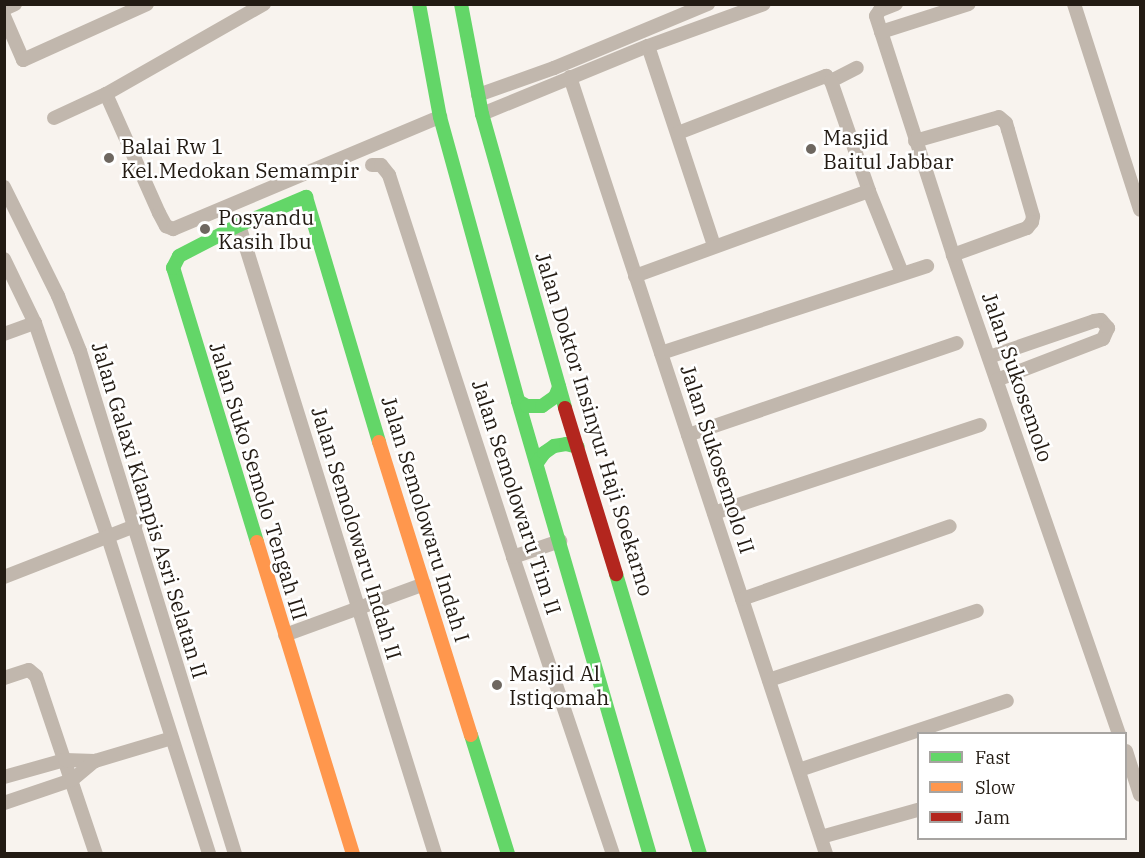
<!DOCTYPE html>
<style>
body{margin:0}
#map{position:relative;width:1145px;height:858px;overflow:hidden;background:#f8f3ee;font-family:"IBM Plex Serif",serif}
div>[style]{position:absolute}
.street>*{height:14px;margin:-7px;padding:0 7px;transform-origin:7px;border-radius:7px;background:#c1b7ad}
.fast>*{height:14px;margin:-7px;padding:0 7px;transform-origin:7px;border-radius:7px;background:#63d668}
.slow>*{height:14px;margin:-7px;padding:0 7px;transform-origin:7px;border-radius:7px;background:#ff974d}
.jam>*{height:14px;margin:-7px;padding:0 7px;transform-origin:7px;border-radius:7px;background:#b3261e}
.dots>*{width:16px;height:16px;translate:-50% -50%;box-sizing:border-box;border:3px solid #fff;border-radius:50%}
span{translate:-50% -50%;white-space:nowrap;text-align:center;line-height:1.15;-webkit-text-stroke:5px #fff;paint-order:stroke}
.poi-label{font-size:21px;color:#231b13}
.left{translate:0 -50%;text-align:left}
.street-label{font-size:21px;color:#231b13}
.frame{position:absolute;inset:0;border:6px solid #231b13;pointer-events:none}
.legend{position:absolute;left:917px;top:732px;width:210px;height:108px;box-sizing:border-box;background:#fff;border:2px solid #a7a4a1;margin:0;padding:8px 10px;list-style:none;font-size:18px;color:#231b13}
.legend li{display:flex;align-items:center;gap:12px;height:30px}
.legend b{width:30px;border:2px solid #a7a4a1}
</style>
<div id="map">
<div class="street">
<i style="left:896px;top:4px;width:17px;rotate:159deg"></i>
<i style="left:880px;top:10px;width:7px;rotate:124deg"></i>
<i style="left:876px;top:16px;width:251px;rotate:72.1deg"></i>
<i style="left:953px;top:255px;width:507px;rotate:70.89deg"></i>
<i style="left:1074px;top:4px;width:216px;rotate:72.2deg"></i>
<i style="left:4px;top:9px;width:12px;rotate:-24deg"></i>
<i style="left:4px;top:16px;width:48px;rotate:66.6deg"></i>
<i style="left:23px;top:60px;width:136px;rotate:-24.3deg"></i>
<i style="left:881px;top:32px;width:92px;rotate:-17.7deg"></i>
<i style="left:648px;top:46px;width:210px;rotate:71.7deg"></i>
<i style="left:570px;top:77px;width:818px;rotate:71.76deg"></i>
<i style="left:831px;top:81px;width:29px;rotate:-27deg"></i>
<i style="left:106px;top:94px;width:130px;rotate:66deg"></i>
<i style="left:159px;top:213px;width:15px;rotate:62deg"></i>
<i style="left:166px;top:226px;width:8px;rotate:23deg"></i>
<i style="left:173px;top:229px;width:290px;rotate:-22.8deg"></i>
<i style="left:478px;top:95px;width:81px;rotate:-19.6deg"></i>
<i style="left:554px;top:68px;width:167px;rotate:-22.6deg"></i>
<i style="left:482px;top:114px;width:179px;rotate:-22.3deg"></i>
<i style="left:648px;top:46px;width:123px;rotate:-19.9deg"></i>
<i style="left:54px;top:118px;width:57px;rotate:-24.8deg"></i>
<i style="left:106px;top:94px;width:182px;rotate:-29.7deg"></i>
<i style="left:678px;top:133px;width:159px;rotate:-21.1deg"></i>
<i style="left:826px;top:76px;width:7px;rotate:45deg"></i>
<i style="left:831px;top:81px;width:116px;rotate:70.9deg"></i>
<i style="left:869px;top:191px;width:88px;rotate:68.1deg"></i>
<i style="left:915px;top:141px;width:87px;rotate:-15.9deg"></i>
<i style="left:999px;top:117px;width:9px;rotate:41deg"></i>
<i style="left:1006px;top:123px;width:7px;rotate:74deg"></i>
<i style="left:1008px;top:130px;width:90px;rotate:73.8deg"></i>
<i style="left:1033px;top:216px;width:6px;rotate:99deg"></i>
<i style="left:1032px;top:222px;width:8px;rotate:130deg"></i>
<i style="left:1027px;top:228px;width:79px;rotate:160deg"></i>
<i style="left:372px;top:165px;width:9px"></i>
<i style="left:381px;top:165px;width:13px;rotate:51deg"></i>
<i style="left:389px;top:175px;width:402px;rotate:72deg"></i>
<i style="left:513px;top:557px;width:313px;rotate:71.4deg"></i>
<i style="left:4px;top:187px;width:122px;rotate:63.6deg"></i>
<i style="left:58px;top:296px;width:59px;rotate:68.2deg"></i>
<i style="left:80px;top:351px;width:526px;rotate:72.87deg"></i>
<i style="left:239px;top:225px;width:659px;rotate:72.69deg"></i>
<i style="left:4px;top:259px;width:71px;rotate:64.2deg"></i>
<i style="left:35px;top:323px;width:226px;rotate:71.2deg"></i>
<i style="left:108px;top:537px;width:333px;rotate:72.3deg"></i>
<i style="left:635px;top:276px;width:249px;rotate:-20deg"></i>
<i style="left:4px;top:334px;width:33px;rotate:-20deg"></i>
<i style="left:661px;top:353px;width:280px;rotate:-18.1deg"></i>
<i style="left:989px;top:357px;width:111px;rotate:-18.9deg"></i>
<i style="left:1094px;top:321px;width:7px;rotate:-8deg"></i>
<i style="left:1101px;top:320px;width:11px;rotate:49deg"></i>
<i style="left:1108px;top:328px;width:12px;rotate:114deg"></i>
<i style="left:1103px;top:339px;width:114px;rotate:158.9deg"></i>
<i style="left:688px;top:435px;width:284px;rotate:-18.9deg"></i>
<i style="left:714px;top:513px;width:280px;rotate:-18.3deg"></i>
<i style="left:513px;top:557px;width:50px;rotate:-18.8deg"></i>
<i style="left:4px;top:577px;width:141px;rotate:-21.3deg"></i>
<i style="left:742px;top:599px;width:220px;rotate:-19.3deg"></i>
<i style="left:285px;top:635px;width:148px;rotate:-20.1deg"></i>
<i style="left:4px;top:678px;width:26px;rotate:-18deg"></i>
<i style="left:29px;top:670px;width:9px;rotate:41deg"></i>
<i style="left:36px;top:676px;width:188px;rotate:71.4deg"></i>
<i style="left:769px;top:680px;width:219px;rotate:-18.4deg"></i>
<i style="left:1126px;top:751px;width:46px;rotate:72.3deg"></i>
<i style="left:799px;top:770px;width:219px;rotate:-18.4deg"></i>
<i style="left:4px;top:777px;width:63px;rotate:-15.6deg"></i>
<i style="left:65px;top:760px;width:30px;rotate:2deg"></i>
<i style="left:95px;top:761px;width:80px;rotate:-16.6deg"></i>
<i style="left:4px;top:803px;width:72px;rotate:-18.7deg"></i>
<i style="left:72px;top:780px;width:30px;rotate:-40deg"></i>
<i style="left:821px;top:837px;width:101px;rotate:-15.6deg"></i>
</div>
<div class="fast">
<i style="left:419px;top:4px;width:115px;rotate:79.5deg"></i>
<i style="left:440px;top:117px;width:295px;rotate:74.6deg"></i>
<i style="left:518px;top:401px;width:472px;rotate:73.8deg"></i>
<i style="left:461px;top:4px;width:112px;rotate:79.2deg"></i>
<i style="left:482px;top:114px;width:305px;rotate:74.2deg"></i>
<i style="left:518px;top:401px;width:10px;rotate:29deg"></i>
<i style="left:527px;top:406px;width:15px"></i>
<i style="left:542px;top:406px;width:16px;rotate:-35deg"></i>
<i style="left:555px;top:397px;width:11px;rotate:-68deg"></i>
<i style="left:537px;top:463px;width:12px;rotate:-55deg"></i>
<i style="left:544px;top:453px;width:12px;rotate:-35deg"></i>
<i style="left:554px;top:446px;width:12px;rotate:-9deg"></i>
<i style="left:566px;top:444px;width:12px;rotate:14deg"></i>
<i style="left:257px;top:542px;width:287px;rotate:-107deg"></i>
<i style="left:173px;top:268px;width:13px;rotate:-63deg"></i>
<i style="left:179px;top:256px;width:68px;rotate:-27.3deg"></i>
<i style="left:239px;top:225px;width:73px;rotate:-22.7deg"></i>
<i style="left:306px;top:197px;width:256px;rotate:73.4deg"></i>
<i style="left:616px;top:574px;width:292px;rotate:73.3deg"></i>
<i style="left:471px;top:735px;width:125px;rotate:72.7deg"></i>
</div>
<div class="slow">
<i style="left:379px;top:442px;width:307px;rotate:72.6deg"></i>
<i style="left:257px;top:542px;width:326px;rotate:72.9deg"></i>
</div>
<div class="jam">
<i style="left:565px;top:408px;width:174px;rotate:72.9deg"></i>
</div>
<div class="dots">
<i style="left:811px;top:149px;background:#6e6760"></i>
<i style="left:109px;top:158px;background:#6e6760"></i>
<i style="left:205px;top:229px;background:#6e6760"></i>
<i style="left:497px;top:685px;background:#6e6760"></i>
</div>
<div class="poi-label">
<span class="left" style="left:823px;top:149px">Masjid<br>Baitul Jabbar</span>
<span class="left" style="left:121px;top:158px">Balai Rw 1<br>Kel.Medokan Semampir</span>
<span class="left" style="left:218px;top:229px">Posyandu<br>Kasih Ibu</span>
<span class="left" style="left:509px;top:685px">Masjid Al<br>Istiqomah</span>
</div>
<div class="street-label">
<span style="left:1018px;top:377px;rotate:71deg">Jalan Sukosemolo</span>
<span style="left:595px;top:424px;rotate:73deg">Jalan Doktor Insinyur Haji Soekarno</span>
<span style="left:718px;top:459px;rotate:72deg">Jalan Sukosemolo II</span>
<span style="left:259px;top:481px;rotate:73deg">Jalan Suko Semolo Tengah III</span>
<span style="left:517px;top:497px;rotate:72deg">Jalan Semolowaru Tim II</span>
<span style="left:150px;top:510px;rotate:73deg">Jalan Galaxi Klampis Asri Selatan II</span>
<span style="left:426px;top:519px;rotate:73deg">Jalan Semolowaru Indah I</span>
<span style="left:357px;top:533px;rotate:73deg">Jalan Semolowaru Indah II</span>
</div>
<div class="frame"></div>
<ul class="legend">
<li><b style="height:8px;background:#63d668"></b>Fast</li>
<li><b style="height:8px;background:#ff974d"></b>Slow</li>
<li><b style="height:8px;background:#b3261e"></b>Jam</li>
</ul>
</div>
